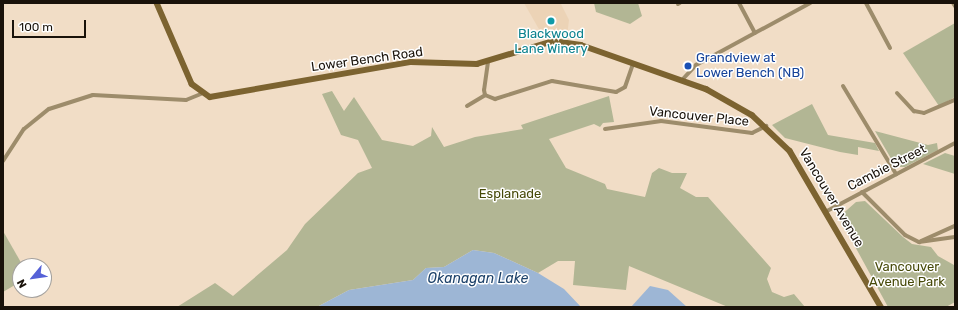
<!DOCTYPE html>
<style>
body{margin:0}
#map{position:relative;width:958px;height:310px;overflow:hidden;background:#f1ddc6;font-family:Rubik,sans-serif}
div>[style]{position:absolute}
.built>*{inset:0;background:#ecd3b6}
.green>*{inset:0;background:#b2b694}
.water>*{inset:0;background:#9db6d5}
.street>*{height:4px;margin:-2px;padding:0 2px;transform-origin:2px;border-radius:2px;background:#9d8c6b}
.secondary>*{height:5.5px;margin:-2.75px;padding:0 2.75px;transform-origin:2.75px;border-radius:2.75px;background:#7c6330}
.dots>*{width:11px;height:11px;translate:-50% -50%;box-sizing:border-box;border:2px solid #fff;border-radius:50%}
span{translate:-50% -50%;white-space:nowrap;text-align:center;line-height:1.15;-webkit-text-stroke:3px #fff;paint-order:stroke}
.culture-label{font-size:13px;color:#0d838f}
.transit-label{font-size:13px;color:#164399}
.left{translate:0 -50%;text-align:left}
.street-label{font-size:13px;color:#19120a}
.park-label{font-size:13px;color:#474a09}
.water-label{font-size:14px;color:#1d426a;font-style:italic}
.frame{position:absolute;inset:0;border:4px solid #19120a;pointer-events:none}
.north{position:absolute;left:12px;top:258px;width:40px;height:40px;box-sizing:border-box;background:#fff;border:1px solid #a3a09d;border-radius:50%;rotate:241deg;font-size:11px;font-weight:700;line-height:16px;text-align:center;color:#19120a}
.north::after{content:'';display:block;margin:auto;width:14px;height:18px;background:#5561d7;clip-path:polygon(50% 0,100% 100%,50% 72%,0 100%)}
.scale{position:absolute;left:12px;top:20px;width:74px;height:18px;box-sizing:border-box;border:2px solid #19120a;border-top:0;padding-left:5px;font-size:12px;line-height:14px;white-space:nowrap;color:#19120a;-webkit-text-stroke:3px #fff;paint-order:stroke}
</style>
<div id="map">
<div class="built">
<i style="clip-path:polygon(524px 3px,561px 4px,569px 20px,567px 36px,544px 38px)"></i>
</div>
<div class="green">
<i style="clip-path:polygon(594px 3px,638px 3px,642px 16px,630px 24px,596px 12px)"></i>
<i style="clip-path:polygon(955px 23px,955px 97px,939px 106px,903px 53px)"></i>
<i style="clip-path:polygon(332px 91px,344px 111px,354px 97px,382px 140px,413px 146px,431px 136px,432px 127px,444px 147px,475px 137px,523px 129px,521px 125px,609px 96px,614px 122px,603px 123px,600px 127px,594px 124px,549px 139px,566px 168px,605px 184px,607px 189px,645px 197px,652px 173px,659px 168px,672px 173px,687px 173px,680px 188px,696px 197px,708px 197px,771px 268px,767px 279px,772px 292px,784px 297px,794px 294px,805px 307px,728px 307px,629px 266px,626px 290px,573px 285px,575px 261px,558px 261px,538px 273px,494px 253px,473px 250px,444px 267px,426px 268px,413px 280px,349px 290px,317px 307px,177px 307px,215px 283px,233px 296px,287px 250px,305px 224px,358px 173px,372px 168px,358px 140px,341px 135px,322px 94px)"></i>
<i style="clip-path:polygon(812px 104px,828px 135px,875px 143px,879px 151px,858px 147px,858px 155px,840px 152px,785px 138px,772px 125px)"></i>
<i style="clip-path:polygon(875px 131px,928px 145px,937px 143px,938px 150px,905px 167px,896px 167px)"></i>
<i style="clip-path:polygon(945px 153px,955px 156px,955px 174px,923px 164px)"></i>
<i style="clip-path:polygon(865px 201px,903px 237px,912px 244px,931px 247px,938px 256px,954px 265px,955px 302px,946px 307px,888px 307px,839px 217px,856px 202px)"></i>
<i style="clip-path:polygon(3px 231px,23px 266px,20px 282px,3px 292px)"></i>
</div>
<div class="water">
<i style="clip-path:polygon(473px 250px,494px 253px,538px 273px,564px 289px,581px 307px,317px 307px,349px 290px,413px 280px,426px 268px,444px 267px)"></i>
<i style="clip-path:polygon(650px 286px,668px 290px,687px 307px,631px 307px)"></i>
</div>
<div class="street">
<i style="left:739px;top:3px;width:34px;rotate:62deg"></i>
<i style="left:866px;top:3px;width:51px;rotate:61.9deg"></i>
<i style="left:953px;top:3px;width:4px;rotate:56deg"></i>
<i style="left:678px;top:4px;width:2px;rotate:-27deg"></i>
<i style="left:488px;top:62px;width:28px;rotate:98deg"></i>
<i style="left:484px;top:90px;width:5px;rotate:79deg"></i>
<i style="left:485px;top:95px;width:11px;rotate:22deg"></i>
<i style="left:495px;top:99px;width:60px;rotate:-17.5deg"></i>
<i style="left:552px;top:81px;width:65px;rotate:9.8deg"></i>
<i style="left:616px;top:92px;width:10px;rotate:-29deg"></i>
<i style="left:625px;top:87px;width:24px;rotate:-71deg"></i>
<i style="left:682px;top:80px;width:21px;rotate:-47deg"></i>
<i style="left:696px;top:65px;width:130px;rotate:-28.5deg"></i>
<i style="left:843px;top:86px;width:103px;rotate:58.9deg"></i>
<i style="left:897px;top:93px;width:25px;rotate:47deg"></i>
<i style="left:914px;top:111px;width:10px;rotate:11deg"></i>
<i style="left:924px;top:113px;width:34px;rotate:-23deg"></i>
<i style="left:467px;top:106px;width:21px;rotate:-31deg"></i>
<i style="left:605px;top:129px;width:57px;rotate:-8.1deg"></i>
<i style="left:661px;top:121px;width:92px;rotate:7.5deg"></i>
<i style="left:752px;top:133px;width:16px;rotate:-27deg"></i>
<i style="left:3px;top:161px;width:38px;rotate:-57deg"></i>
<i style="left:24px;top:129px;width:32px;rotate:-39deg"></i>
<i style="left:49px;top:109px;width:46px;rotate:-17.7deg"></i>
<i style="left:93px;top:95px;width:93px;rotate:3.1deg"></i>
<i style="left:186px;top:100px;width:16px;rotate:-22deg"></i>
<i style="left:862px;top:192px;width:61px;rotate:45deg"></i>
<i style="left:905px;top:235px;width:16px;rotate:27deg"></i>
<i style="left:919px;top:242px;width:36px;rotate:-8deg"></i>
<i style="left:827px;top:211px;width:145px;rotate:-28deg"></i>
<i style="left:921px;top:241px;width:37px;rotate:-24deg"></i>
</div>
<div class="secondary">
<i style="left:157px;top:3px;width:88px;rotate:66.6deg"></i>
<i style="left:192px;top:84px;width:22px;rotate:36deg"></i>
<i style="left:210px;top:97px;width:204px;rotate:-9.9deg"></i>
<i style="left:411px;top:62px;width:66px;rotate:1.7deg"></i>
<i style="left:477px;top:64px;width:79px;rotate:-16.8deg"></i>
<i style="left:553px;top:41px;width:28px;rotate:8deg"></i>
<i style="left:581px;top:45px;width:133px;rotate:19.4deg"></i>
<i style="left:706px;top:89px;width:53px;rotate:29.5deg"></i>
<i style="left:752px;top:115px;width:52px;rotate:43.5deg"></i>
<i style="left:790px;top:151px;width:181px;rotate:59.7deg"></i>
</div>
<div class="dots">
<i style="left:551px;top:21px;background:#0f9aa8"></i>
<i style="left:688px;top:66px;background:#1a4fb4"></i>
</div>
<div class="culture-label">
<span style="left:551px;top:42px">Blackwood<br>Lane Winery</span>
</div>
<div class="transit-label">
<span class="left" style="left:696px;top:66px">Grandview at<br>Lower Bench (NB)</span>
</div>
<div class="street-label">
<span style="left:367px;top:60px;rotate:-8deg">Lower Bench Road</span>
<span style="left:699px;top:117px;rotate:6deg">Vancouver Place</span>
<span style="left:887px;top:168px;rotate:-27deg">Cambie Street</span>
<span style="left:831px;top:198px;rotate:59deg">Vancouver Avenue</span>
</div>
<div class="park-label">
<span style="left:510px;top:194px">Esplanade</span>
<span style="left:907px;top:275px">Vancouver<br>Avenue Park</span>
</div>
<div class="water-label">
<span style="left:478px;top:279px">Okanagan Lake</span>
</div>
<div class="frame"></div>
<div class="north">N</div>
<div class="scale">100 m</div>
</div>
